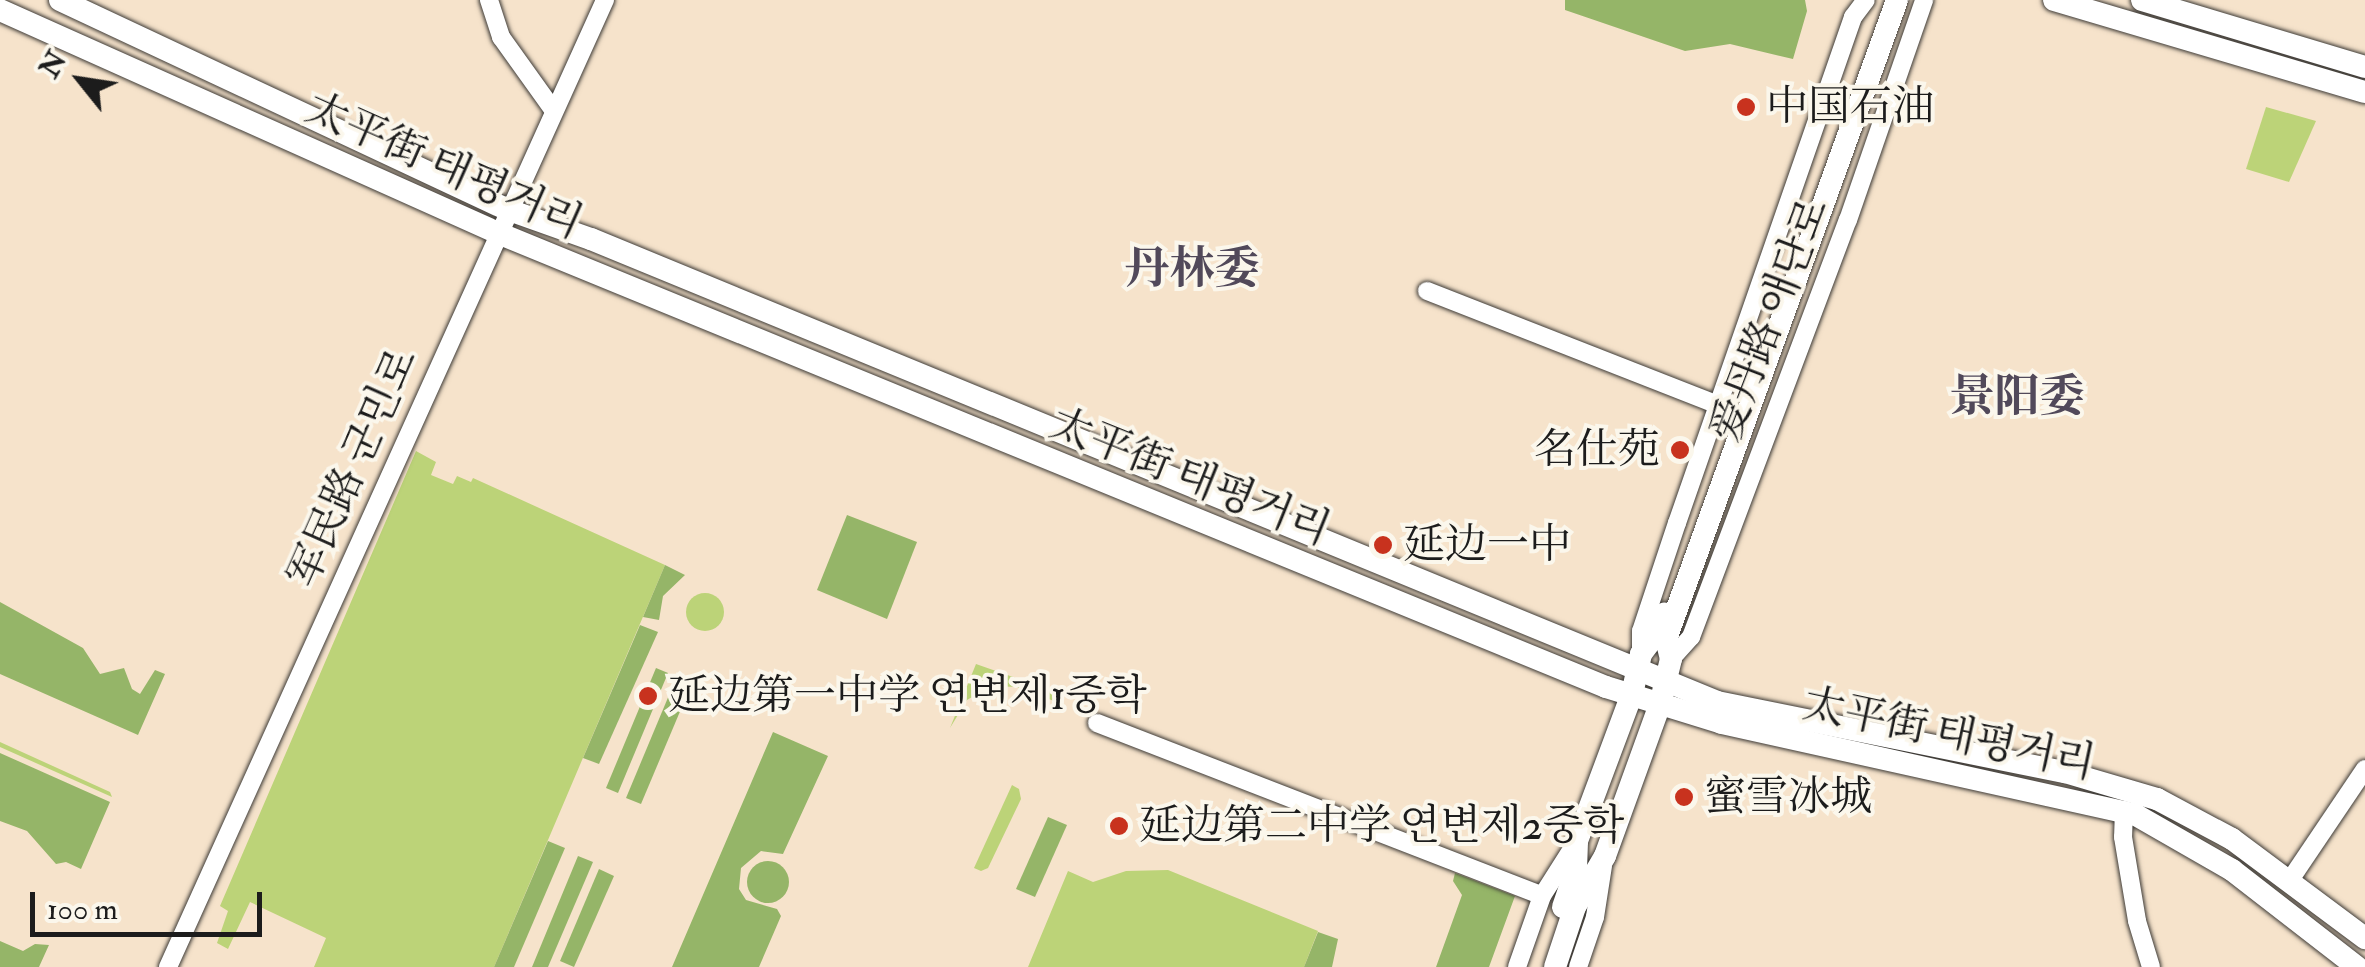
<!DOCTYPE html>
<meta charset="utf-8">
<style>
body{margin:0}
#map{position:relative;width:2365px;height:967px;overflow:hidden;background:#f6e3cb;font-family:"IM FELL Double Pica","Noto Serif SC","Noto Serif KR",serif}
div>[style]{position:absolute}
.green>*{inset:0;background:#bcd378}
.round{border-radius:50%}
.forest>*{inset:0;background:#95b568}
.roads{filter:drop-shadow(0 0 2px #3d3a36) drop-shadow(0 0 2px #3d3a36)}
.minor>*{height:18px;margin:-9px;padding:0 9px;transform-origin:9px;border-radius:9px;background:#fff}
.major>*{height:22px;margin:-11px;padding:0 11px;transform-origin:11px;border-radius:11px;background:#fff}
.dots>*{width:28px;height:28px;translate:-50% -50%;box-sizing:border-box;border:5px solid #fbf7ec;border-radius:50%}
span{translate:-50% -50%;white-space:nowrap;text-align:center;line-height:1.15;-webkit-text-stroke:8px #fbf7ec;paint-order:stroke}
.poi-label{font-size:42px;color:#1c1c1c}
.left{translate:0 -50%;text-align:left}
.right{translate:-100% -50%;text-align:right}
.street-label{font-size:42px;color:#1c1c1c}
.neighbourhood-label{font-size:45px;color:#51495a;font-weight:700}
.north{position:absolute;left:30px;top:30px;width:100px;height:100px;-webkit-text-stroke:8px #fbf7ec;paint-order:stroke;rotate:300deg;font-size:28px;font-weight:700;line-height:40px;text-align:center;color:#1c1c1c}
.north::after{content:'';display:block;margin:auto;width:35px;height:45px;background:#1c1c1c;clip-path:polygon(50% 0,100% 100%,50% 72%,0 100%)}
.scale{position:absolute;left:30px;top:892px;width:232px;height:45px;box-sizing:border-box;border:5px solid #1c1c1c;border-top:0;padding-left:12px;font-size:30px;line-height:35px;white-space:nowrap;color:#1c1c1c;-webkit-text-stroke:8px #fbf7ec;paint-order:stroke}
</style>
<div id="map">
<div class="green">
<i style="clip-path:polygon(2266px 107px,2316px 121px,2289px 182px,2246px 169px)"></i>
<i style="clip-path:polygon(416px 451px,436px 462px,431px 475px,453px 484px,457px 476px,471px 482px,473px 478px,665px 565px,494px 967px,314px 967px,326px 938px,250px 902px,228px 949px,217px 943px,228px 911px,220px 906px)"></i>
<i class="round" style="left:686px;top:593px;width:38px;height:38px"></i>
<i style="clip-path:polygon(976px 664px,1064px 695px,1054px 701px,1017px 687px,991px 686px,967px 700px,950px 728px)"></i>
<i style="clip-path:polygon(0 742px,110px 792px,112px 797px,0 747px)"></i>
<i style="clip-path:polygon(1012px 785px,1019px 789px,1021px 799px,988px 868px,981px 871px,974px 868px)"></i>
<i style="clip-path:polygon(1168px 870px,1318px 931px,1304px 967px,1028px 967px,1068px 871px,1093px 882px,1126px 871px)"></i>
</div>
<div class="forest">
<i style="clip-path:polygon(1565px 0,1805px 0,1807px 11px,1793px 59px,1730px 44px,1685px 51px,1565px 10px)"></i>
<i style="clip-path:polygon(847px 515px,917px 542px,887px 619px,817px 590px)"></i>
<i style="clip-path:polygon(665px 565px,685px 575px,663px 596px,659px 620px,643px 617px)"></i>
<i style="clip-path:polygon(0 602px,83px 648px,100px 674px,124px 668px,132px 689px,140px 694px,155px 670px,165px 674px,138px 735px,0 674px)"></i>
<i style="clip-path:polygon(640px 625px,658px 632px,599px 764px,583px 758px)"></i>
<i style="clip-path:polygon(656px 668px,668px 673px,618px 793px,606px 788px)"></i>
<i style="clip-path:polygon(677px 676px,692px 683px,641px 804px,626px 798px)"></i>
<i style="clip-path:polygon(773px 732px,828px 756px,783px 854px,761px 851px,741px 868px,739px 889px,746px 900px,777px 909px,781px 916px,759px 967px,672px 967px)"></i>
<i style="clip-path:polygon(0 753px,110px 802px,81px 869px,66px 862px,56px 864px,27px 831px,0 821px)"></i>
<i style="clip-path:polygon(1048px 817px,1067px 825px,1035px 897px,1016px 889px)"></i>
<i style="clip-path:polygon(548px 841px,565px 848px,514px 967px,494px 967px)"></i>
<i style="clip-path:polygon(578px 856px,593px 862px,548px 967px,532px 967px)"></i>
<i class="round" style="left:747px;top:861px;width:42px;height:42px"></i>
<i style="clip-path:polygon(599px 869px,614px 876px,574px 967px,560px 961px)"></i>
<i style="clip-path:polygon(1455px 873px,1515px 896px,1489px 967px,1436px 967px,1462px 895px,1453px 881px)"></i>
<i style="clip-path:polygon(1318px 932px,1338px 939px,1332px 967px,1304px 967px)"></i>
<i style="clip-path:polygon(0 941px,23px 951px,35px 944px,49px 945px,39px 967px,0 967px)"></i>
</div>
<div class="roads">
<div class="minor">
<i style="left:489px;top:0;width:39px;rotate:72deg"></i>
<i style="left:501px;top:37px;width:91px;rotate:54.4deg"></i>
<i style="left:1427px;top:291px;width:313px;rotate:21.4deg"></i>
<i style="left:1641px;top:654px;width:23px;rotate:-90deg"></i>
<i style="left:1641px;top:631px;width:114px;rotate:-71.6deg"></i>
<i style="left:1677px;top:523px;width:536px;rotate:-70.82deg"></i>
<i style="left:1853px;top:17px;width:21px;rotate:-53deg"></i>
<i style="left:1671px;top:659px;width:30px;rotate:-48deg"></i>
<i style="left:1691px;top:637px;width:446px;rotate:-69.4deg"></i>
<i style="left:1848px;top:220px;width:233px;rotate:-70.9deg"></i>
<i style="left:1097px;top:723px;width:477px;rotate:21.2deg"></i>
<i style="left:2124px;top:810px;width:27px;rotate:92deg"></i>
<i style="left:2123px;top:837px;width:85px;rotate:80.5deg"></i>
<i style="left:2137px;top:921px;width:48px;rotate:73.1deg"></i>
<i style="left:2290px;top:880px;width:134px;rotate:-56deg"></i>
<i style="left:168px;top:967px;width:1061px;rotate:-65.68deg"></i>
<i style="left:1517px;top:967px;width:75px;rotate:-70.6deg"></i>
<i style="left:1542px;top:896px;width:65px;rotate:-57.5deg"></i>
<i style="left:1578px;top:967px;width:53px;rotate:-71.2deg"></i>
<i style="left:1595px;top:917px;width:52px;rotate:-81.1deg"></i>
</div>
<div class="major">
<i style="left:60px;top:0;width:496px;rotate:25.1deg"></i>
<i style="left:509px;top:210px;width:87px;rotate:19.5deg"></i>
<i style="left:591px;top:239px;width:1217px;rotate:22.35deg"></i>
<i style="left:1717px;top:702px;width:355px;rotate:11.4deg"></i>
<i style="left:2065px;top:772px;width:96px;rotate:16.4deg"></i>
<i style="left:2157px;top:799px;width:85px;rotate:28.1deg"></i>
<i style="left:2232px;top:839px;width:166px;rotate:36.7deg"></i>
<i style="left:2054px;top:0;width:324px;rotate:16.5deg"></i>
<i style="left:2142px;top:0;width:233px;rotate:16.7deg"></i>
<i style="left:0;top:10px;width:546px;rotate:24.12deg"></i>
<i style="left:498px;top:233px;width:1197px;rotate:22.28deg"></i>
<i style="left:1606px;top:687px;width:121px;rotate:17.2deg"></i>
<i style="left:1722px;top:723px;width:424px;rotate:12.5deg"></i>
<i style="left:2136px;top:815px;width:111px;rotate:29.8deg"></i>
<i style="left:2232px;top:870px;width:158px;rotate:37.8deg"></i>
<i style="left:1563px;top:907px;width:39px;rotate:-71deg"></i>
<i style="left:1576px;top:870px;width:29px;rotate:-88deg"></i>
<i style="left:1577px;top:841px;width:157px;rotate:-69.5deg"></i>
<i style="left:1632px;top:694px;width:41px;rotate:-77.3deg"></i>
<i style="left:1641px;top:654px;width:25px;rotate:-53deg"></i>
<i style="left:1656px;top:634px;width:22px;rotate:-68deg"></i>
<i style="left:1555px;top:967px;width:63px;rotate:-71.6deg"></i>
<i style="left:1575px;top:907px;width:59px;rotate:-59.5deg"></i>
<i style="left:1605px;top:856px;width:162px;rotate:-70.1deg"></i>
<i style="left:1660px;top:704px;width:46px;rotate:-76.3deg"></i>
<i style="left:1671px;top:659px;width:21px;rotate:-104deg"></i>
<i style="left:1666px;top:639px;width:679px;rotate:-70.12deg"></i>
</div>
</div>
<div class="dots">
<i style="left:1746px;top:107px;background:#c8321e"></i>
<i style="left:1680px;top:450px;background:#c8321e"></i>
<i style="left:1383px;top:545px;background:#c8321e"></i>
<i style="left:648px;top:696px;background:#c8321e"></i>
<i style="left:1684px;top:797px;background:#c8321e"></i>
<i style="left:1119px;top:826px;background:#c8321e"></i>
</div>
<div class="poi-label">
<span class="left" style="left:1766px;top:107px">中国石油</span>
<span class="right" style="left:1660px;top:450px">名仕苑</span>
<span class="left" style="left:1403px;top:545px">延边一中</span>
<span class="left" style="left:668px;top:696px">延边第一中学 연변제1중학</span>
<span class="left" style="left:1704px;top:797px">蜜雪冰城</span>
<span class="left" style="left:1139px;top:826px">延边第二中学 연변제2중학</span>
</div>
<div class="street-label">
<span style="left:444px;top:166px;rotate:24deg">太平街 태평거리</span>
<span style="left:1770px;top:320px;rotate:-69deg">爱丹路 애단로</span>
<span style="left:353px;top:468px;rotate:-66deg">军民路 군민로</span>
<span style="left:1190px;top:477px;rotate:22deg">太平街 태평거리</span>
<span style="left:1949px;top:734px;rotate:12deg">太平街 태평거리</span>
</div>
<div class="neighbourhood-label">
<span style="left:1192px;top:270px">丹林委</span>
<span style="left:2017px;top:398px">景阳委</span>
</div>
<div class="north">N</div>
<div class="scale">100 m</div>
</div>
